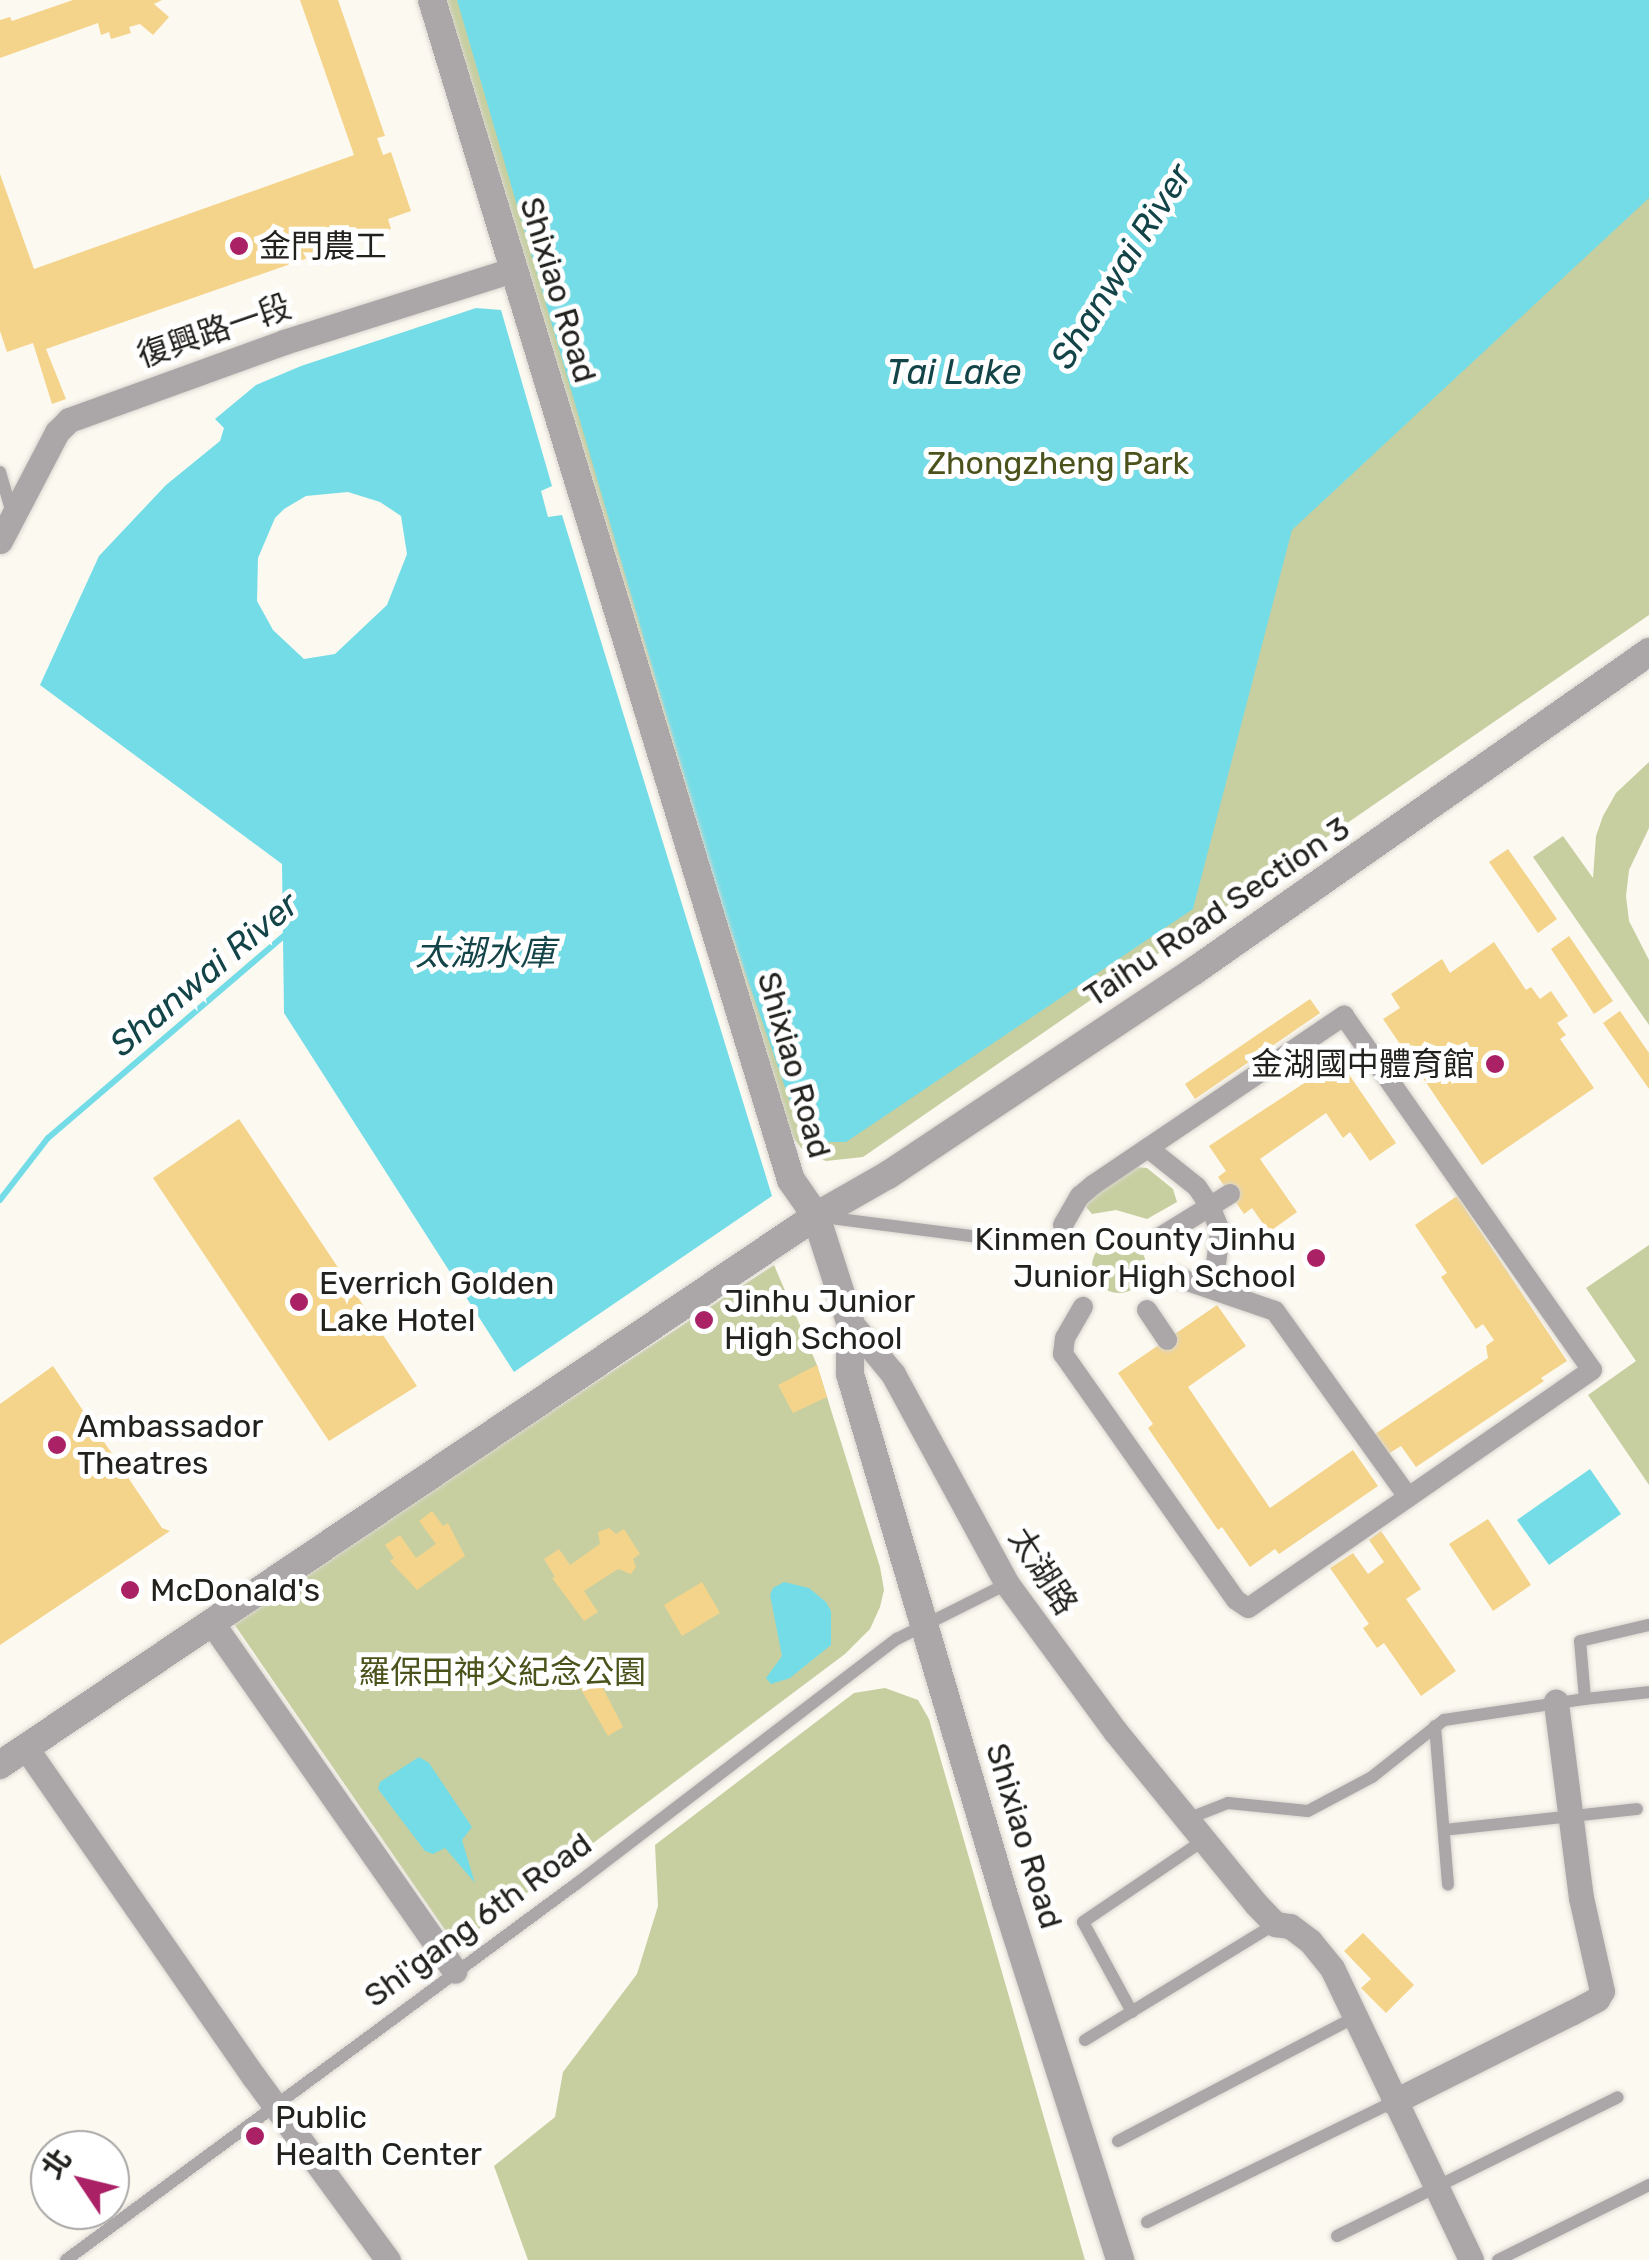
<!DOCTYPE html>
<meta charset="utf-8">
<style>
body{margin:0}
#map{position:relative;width:1649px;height:2260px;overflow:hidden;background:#fcf9f1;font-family:Rubik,"Noto Sans TC",sans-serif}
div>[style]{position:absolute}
.green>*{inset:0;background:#c7cfa0}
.round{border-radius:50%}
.water>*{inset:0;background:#74dce6}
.stream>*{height:6px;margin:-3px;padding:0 3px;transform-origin:3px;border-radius:3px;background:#74dce6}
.building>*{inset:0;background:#f4d48b}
.roads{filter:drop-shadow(0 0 2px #d9d6cf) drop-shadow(0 0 2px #d9d6cf)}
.service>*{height:12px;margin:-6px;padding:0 6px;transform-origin:6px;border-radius:6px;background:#aba7a8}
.pedestrian>*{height:20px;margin:-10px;padding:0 10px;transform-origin:10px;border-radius:10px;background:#aba7a8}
.minor>*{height:25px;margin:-12.5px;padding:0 12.5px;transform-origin:12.5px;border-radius:12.5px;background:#aba7a8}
.tertiary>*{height:28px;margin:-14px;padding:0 14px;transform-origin:14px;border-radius:14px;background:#aba7a8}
.dots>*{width:28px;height:28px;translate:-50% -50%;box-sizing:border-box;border:5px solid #fff;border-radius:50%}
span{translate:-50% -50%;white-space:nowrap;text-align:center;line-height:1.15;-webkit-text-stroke:10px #fff;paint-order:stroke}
.poi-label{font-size:32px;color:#22211e}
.left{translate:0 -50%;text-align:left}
.right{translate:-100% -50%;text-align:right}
.street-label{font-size:32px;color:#22211e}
.park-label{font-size:32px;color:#4b521b}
.water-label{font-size:35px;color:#134448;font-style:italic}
.north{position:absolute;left:30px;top:2130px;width:100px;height:100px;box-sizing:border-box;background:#fff;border:2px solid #a7a6a5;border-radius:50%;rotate:305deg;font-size:28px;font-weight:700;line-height:40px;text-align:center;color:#22211e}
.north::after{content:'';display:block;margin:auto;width:35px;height:45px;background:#aa2166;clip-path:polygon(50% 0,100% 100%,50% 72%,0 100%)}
</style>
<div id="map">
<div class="green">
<i style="clip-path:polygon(432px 0,1649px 0,1649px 615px,863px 1157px,826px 1161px,804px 1152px,766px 1101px)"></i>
<i style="clip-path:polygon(1649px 762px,1649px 828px,1629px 870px,1626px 896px,1629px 921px,1649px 960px,1649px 1025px,1533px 857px,1563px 836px,1593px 878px,1596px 836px,1603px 816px,1616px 793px)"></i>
<i style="clip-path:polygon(1136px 1167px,1147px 1168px,1173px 1189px,1177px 1202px,1147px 1219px,1116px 1210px,1092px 1214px,1086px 1207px,1088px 1199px)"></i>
<i class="round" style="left:1092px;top:1239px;width:54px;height:54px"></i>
<i style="clip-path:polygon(1649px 1245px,1649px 1485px,1588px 1395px,1636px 1361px,1586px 1288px)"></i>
<i style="clip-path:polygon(774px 1265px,817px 1365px,880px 1567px,884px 1590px,880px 1607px,870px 1629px,845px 1654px,456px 1946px,232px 1621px)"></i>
<i style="clip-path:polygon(885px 1688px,918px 1700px,929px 1719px,1085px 2260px,528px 2260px,494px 2166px,555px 2117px,563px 2072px,637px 1974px,658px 1906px,655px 1845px,854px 1693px)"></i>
</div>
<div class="water">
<i style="clip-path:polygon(457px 0,1649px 0,1649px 198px,1292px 530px,1193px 909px,846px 1142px,824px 1142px,795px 1116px,721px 903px)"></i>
<i style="clip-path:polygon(evenodd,476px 308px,501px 310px,552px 486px,541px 491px,548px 517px,562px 515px,772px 1196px,514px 1372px,284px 1013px,282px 864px,40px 685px,99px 556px,166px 485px,220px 441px,224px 428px,215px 419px,256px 385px,301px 366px,476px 308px,348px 492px,380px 502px,401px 516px,407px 554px,387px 605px,335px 654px,304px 659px,273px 630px,257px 601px,258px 558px,275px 518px,284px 509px,306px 496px,348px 492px)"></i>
<i style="clip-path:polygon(1590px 1469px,1621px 1514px,1549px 1565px,1517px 1520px)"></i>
<i style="clip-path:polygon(784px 1582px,809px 1588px,826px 1602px,831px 1611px,831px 1645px,790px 1678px,771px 1684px,766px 1678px,782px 1656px,770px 1595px,773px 1588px)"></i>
<i style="clip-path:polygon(419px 1757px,429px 1763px,472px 1827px,462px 1840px,475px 1883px,445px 1848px,433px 1854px,425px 1851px,378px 1789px,380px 1782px)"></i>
</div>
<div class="stream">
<i style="left:0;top:1200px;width:78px;rotate:-52.3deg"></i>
<i style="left:48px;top:1138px;width:315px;rotate:-40.6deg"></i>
</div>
<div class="building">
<i style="clip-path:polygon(73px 0,162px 0,154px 4px,169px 17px,153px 35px,140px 24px,129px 27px,131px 33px,111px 39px,109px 32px,101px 35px,98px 23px,0 58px,0 20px,10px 17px,12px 21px)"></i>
<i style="clip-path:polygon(300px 0,338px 0,385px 136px,377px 138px,383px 155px,391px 152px,411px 211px,388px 219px,391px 229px,46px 349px,66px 399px,52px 404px,33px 343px,7px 352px,0 331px,0 174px,34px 269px,354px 155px)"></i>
<i style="clip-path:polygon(1508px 849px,1557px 919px,1538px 933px,1489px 862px)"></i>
<i style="clip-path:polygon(1569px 936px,1613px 1001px,1594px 1014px,1551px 949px)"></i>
<i style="clip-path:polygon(1494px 942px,1526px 990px,1531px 987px,1540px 999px,1551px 991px,1568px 1016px,1557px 1023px,1566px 1035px,1560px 1039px,1594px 1088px,1482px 1165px,1383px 1019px,1400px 1008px,1391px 994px,1442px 959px,1450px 973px)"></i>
<i style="clip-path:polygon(1310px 999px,1320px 1013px,1195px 1099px,1185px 1084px)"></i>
<i style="clip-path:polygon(1620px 1011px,1649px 1053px,1649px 1089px,1603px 1023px)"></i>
<i style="clip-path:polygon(1339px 1060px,1396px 1143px,1370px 1161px,1350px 1132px,1343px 1138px,1326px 1113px,1260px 1159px,1297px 1212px,1269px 1232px,1252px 1208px,1244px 1214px,1218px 1177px,1226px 1171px,1209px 1146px)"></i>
<i style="clip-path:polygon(239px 1119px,417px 1386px,329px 1441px,153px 1178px)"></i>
<i style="clip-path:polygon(1457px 1196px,1567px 1361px,1541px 1378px,1544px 1381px,1416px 1467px,1401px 1446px,1388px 1454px,1375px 1434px,1488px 1358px,1486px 1346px,1494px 1340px,1483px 1324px,1476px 1329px,1441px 1277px,1447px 1273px,1415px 1225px)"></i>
<i style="clip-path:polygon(1217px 1305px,1246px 1346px,1188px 1387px,1270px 1508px,1353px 1450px,1378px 1486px,1279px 1554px,1275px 1549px,1250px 1567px,1222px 1527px,1218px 1530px,1148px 1428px,1153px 1424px,1118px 1373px)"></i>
<i style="clip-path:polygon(817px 1365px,827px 1397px,793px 1413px,778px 1385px)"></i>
<i style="clip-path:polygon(53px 1366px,162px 1528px,170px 1531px,0 1645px,0 1404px)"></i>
<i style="clip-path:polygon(432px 1511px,443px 1526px,448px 1523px,465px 1556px,417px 1590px,390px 1561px,394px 1558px,385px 1545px,400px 1535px,416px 1558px,436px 1544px,419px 1521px)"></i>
<i style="clip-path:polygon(1488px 1519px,1531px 1585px,1493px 1611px,1449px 1544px)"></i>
<i style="clip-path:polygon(609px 1528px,616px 1534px,624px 1529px,640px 1554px,633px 1559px,636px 1567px,631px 1574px,618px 1569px,584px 1591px,598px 1612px,584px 1621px,552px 1578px,555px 1577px,544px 1559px,559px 1549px,570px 1565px,600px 1544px,598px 1532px)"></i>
<i style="clip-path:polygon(1381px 1531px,1421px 1589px,1406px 1599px,1456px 1671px,1421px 1696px,1384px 1643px,1377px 1648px,1363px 1628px,1369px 1624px,1330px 1568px,1353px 1553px,1368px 1574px,1384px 1562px,1369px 1540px)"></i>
<i style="clip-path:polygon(702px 1582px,720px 1613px,682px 1636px,664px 1605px)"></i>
<i style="clip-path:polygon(593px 1669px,623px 1727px,608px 1736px,575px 1679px)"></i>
<i style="clip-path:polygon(1363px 1933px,1414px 1985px,1386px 2013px,1361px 1988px,1371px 1979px,1344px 1951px)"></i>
</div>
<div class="roads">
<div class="service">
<i style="left:0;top:472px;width:43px;rotate:73.7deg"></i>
<i style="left:823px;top:1217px;width:165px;rotate:7.3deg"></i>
<i style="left:1585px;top:1699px;width:64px;rotate:-6.2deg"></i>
<i style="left:1435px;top:1726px;width:159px;rotate:85.3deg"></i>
<i style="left:1187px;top:1819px;width:44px;rotate:-21.3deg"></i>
<i style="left:1228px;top:1803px;width:80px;rotate:5.7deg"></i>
<i style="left:1308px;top:1811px;width:72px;rotate:-28deg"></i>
<i style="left:1372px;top:1777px;width:92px;rotate:-38.4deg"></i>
<i style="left:1444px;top:1720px;width:143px;rotate:-8.5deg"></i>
<i style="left:1585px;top:1699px;width:58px;rotate:-94.9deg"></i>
<i style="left:1580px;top:1641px;width:71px;rotate:-13.1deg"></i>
<i style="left:1444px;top:1830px;width:194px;rotate:-6.2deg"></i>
<i style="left:1132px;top:2012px;width:102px;rotate:-118.6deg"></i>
<i style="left:1083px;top:1922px;width:143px;rotate:-34.1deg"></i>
<i style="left:1085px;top:2040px;width:223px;rotate:-31.4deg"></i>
<i style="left:1118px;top:2141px;width:265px;rotate:-27.6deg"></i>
<i style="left:1147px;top:2222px;width:274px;rotate:-26deg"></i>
<i style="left:1337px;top:2236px;width:313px;rotate:-26.3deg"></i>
<i style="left:66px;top:2260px;width:634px;rotate:-36.4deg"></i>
<i style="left:576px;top:1884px;width:404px;rotate:-37.4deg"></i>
<i style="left:897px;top:1639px;width:123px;rotate:-26.6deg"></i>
<i style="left:1498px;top:2260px;width:169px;rotate:-26.4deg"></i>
</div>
<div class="pedestrian">
<i style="left:1148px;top:1148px;width:63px;rotate:38.5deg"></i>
<i style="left:1197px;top:1187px;width:23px;rotate:56deg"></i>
<i style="left:1210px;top:1206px;width:27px;rotate:68deg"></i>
<i style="left:1220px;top:1231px;width:58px;rotate:96.9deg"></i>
<i style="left:1063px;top:1225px;width:34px;rotate:-60deg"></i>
<i style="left:1080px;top:1196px;width:17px;rotate:-40deg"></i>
<i style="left:1093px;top:1185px;width:303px;rotate:-34deg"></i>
<i style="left:1344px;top:1016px;width:432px;rotate:55deg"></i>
<i style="left:1592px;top:1370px;width:418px;rotate:145.3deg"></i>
<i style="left:1248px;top:1608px;width:14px;rotate:-146deg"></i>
<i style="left:1236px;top:1600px;width:301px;rotate:-125.1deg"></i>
<i style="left:1063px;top:1354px;width:16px;rotate:-83deg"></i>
<i style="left:1065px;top:1338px;width:36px;rotate:-60deg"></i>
<i style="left:1162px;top:1236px;width:80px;rotate:-31.7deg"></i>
<i style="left:1170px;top:1275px;width:111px;rotate:18.9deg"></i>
<i style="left:1275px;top:1311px;width:229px;rotate:54.4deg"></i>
<i style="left:1147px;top:1310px;width:36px;rotate:56deg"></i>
</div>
<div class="minor">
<i style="left:0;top:541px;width:123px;rotate:-62.4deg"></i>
<i style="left:57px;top:432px;width:17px;rotate:-45deg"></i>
<i style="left:69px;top:420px;width:229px;rotate:-19.9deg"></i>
<i style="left:284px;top:342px;width:242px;rotate:-17.5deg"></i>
<i style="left:850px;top:1322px;width:67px;rotate:50.4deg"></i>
<i style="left:893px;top:1374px;width:239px;rotate:61.5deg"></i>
<i style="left:1007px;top:1584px;width:182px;rotate:53.7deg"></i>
<i style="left:1115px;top:1731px;width:223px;rotate:50.8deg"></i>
<i style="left:1256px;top:1904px;width:28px;rotate:46deg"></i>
<i style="left:1275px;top:1924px;width:15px;rotate:8deg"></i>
<i style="left:1290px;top:1926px;width:25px;rotate:37deg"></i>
<i style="left:1310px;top:1941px;width:35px;rotate:51deg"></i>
<i style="left:1332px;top:1968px;width:323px;rotate:64.5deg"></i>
<i style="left:212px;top:1623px;width:424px;rotate:55.1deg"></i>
<i style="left:26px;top:1748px;width:400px;rotate:55.3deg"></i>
<i style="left:254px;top:2077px;width:227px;rotate:53.8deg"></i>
<i style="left:1393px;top:2102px;width:199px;rotate:-26.6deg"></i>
<i style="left:1571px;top:2013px;width:30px;rotate:-28deg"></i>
<i style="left:1597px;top:1999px;width:9px;rotate:-58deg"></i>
<i style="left:1602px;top:1991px;width:95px;rotate:-102.7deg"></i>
<i style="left:1581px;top:1898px;width:198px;rotate:-97.3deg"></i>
</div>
<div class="tertiary">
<i style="left:432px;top:0;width:1233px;rotate:73.08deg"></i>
<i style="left:791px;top:1180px;width:44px;rotate:55.2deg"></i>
<i style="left:816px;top:1216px;width:111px;rotate:72.2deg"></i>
<i style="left:850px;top:1322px;width:52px;rotate:90deg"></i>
<i style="left:850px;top:1374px;width:551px;rotate:73.54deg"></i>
<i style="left:1006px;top:1902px;width:376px;rotate:72.3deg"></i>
<i style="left:0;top:1765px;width:983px;rotate:-33.93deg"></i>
<i style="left:816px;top:1216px;width:83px;rotate:-29.7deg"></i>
<i style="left:888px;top:1175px;width:368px;rotate:-33.7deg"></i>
<i style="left:1194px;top:971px;width:556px;rotate:-35.03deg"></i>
</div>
</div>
<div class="dots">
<i style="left:239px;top:246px;background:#aa2166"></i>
<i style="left:1495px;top:1064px;background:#aa2166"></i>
<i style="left:1316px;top:1258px;background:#aa2166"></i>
<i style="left:299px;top:1302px;background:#aa2166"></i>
<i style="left:704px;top:1320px;background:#aa2166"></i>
<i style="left:57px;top:1445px;background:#aa2166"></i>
<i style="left:130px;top:1590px;background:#aa2166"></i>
<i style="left:255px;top:2136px;background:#aa2166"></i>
</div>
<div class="poi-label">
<span class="left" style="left:259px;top:246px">金門農工</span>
<span class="right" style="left:1475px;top:1064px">金湖國中體育館</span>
<span class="right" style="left:1296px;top:1258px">Kinmen County Jinhu<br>Junior High School</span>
<span class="left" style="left:319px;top:1302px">Everrich Golden<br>Lake Hotel</span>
<span class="left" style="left:724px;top:1320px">Jinhu Junior<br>High School</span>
<span class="left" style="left:77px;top:1445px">Ambassador<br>Theatres</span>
<span class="left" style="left:150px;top:1590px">McDonald's</span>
<span class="left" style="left:275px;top:2136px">Public<br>Health Center</span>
</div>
<div class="street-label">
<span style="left:558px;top:290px;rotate:73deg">Shixiao Road</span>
<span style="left:214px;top:331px;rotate:-19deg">復興路一段</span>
<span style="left:1217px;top:912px;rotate:-34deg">Taihu Road Section 3</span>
<span style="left:794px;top:1065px;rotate:74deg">Shixiao Road</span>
<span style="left:1043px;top:1571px;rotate:57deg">太湖路</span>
<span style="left:1024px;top:1836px;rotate:73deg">Shixiao Road</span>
<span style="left:478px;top:1920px;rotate:-36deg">Shi'gang 6th Road</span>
</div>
<div class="park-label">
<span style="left:1058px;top:463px">Zhongzheng Park</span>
<span style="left:502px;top:1672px">羅保田神父紀念公園</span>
</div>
<div class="water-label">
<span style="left:1121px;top:266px;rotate:-58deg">Shanwai River</span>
<span style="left:954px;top:372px">Tai Lake</span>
<span style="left:485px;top:953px">太湖水庫</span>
<span style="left:204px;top:974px;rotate:-40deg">Shanwai River</span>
</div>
<div class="north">北</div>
</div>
